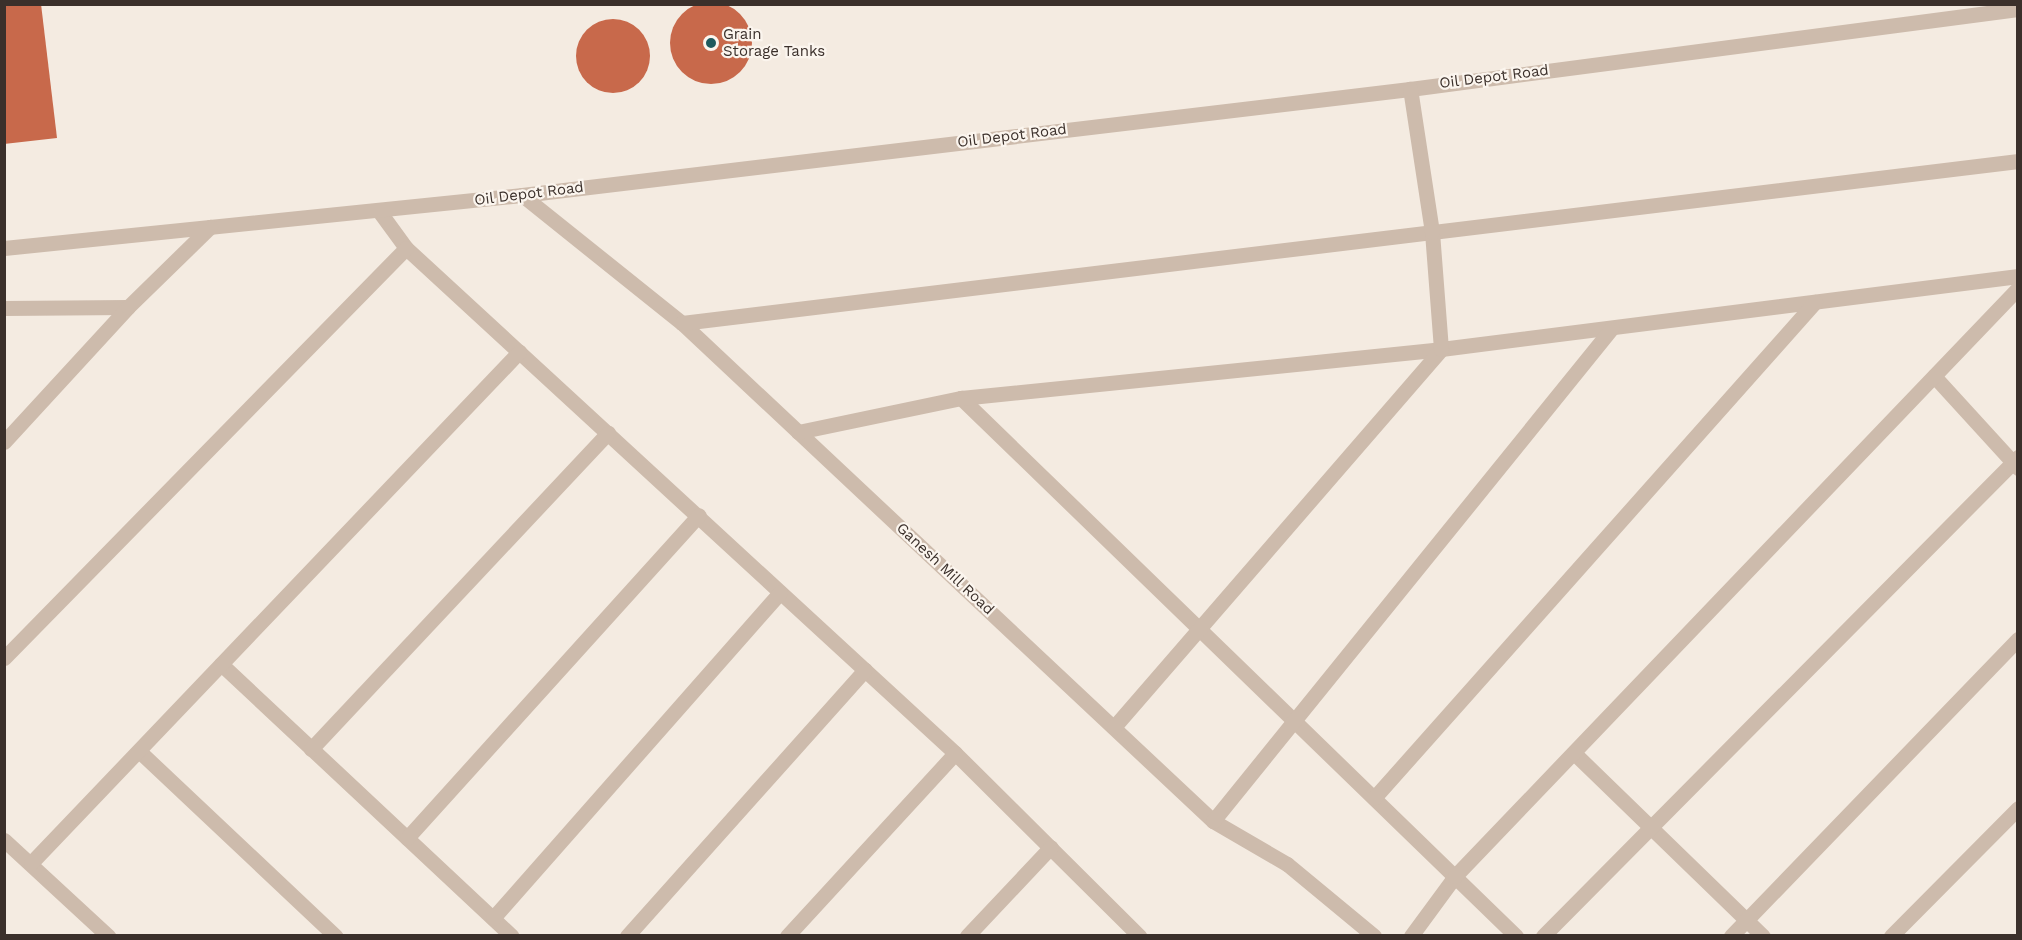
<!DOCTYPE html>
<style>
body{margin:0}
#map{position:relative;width:2022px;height:940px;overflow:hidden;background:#f4ebe1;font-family:"Work Sans",sans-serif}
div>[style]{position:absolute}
.building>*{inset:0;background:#c8694b}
.round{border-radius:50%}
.minor>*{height:15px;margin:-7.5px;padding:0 7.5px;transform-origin:7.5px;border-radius:7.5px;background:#cdbbac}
.dots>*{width:16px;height:16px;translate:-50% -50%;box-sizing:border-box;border:3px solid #fbf5ee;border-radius:50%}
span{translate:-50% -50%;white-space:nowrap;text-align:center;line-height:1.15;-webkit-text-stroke:4.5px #fbf5ee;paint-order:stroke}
.poi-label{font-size:15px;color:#3b302b}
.left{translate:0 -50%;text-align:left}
.street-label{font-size:15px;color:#3b302b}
.frame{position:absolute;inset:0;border:6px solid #3b302b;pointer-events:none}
</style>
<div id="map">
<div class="building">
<i class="round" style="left:670px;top:2px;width:82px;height:82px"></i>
<i style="clip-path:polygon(4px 4px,41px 4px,57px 138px,4px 144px)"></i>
<i class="round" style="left:576px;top:19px;width:74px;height:74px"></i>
</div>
<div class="minor">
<i style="left:522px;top:195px;width:205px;rotate:38.7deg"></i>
<i style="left:682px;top:323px;width:728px;rotate:43.16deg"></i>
<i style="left:1213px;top:821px;width:86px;rotate:30.2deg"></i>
<i style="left:1287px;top:864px;width:113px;rotate:39.6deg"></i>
<i style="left:379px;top:211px;width:46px;rotate:53.9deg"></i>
<i style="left:406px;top:248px;width:746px;rotate:42.61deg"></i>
<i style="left:955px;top:753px;width:260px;rotate:44.8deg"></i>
<i style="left:4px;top:248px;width:521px;rotate:-5.84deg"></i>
<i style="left:522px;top:195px;width:894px;rotate:-6.81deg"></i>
<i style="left:1410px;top:89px;width:613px;rotate:-7.5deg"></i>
<i style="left:4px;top:308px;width:124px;rotate:-0.5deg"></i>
<i style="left:682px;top:323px;width:1346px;rotate:-6.91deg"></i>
<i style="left:1934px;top:376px;width:125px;rotate:47.6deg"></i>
<i style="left:961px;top:398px;width:773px;rotate:44.11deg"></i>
<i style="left:798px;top:432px;width:167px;rotate:-11.8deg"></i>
<i style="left:961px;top:398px;width:482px;rotate:-5.8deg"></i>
<i style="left:1441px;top:349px;width:582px;rotate:-7.21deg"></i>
<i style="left:4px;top:442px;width:183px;rotate:-47.4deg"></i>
<i style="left:128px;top:307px;width:115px;rotate:-44.3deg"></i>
<i style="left:4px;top:658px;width:574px;rotate:-45.56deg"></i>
<i style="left:221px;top:664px;width:398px;rotate:43.1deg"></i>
<i style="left:1114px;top:727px;width:500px;rotate:-49.1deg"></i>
<i style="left:1441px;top:349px;width:117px;rotate:-94.4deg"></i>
<i style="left:1432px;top:232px;width:145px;rotate:-98.7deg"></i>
<i style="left:311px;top:749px;width:434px;rotate:-46.8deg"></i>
<i style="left:139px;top:751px;width:270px;rotate:43.3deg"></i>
<i style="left:1574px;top:753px;width:263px;rotate:44.1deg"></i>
<i style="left:1374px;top:798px;width:664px;rotate:-48.36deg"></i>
<i style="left:1213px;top:821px;width:634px;rotate:-51.02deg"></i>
<i style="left:407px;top:838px;width:435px;rotate:-47.9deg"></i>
<i style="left:4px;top:840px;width:142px;rotate:42.7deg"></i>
<i style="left:31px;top:863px;width:707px;rotate:-46.32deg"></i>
<i style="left:493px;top:918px;width:434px;rotate:-48.6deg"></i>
<i style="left:627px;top:936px;width:357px;rotate:-48.2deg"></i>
<i style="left:787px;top:936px;width:248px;rotate:-47.4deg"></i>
<i style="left:967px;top:936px;width:122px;rotate:-46.7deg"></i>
<i style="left:1411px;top:936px;width:74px;rotate:-53.7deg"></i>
<i style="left:1455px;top:876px;width:814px;rotate:-46.24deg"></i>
<i style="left:1543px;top:936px;width:675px;rotate:-45.24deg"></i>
<i style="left:1731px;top:936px;width:413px;rotate:-46deg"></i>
<i style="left:1891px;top:936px;width:180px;rotate:-45.2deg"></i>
</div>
<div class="dots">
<i style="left:711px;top:43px;background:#1f5a5e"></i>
</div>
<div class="poi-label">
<span class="left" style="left:723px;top:43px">Grain<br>Storage Tanks</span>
</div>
<div class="street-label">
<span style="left:1494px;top:77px;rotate:-7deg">Oil Depot Road</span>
<span style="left:1012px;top:136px;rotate:-7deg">Oil Depot Road</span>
<span style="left:529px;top:194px;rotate:-7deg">Oil Depot Road</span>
<span style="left:945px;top:569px;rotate:43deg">Ganesh Mill Road</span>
</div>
<div class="frame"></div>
</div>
